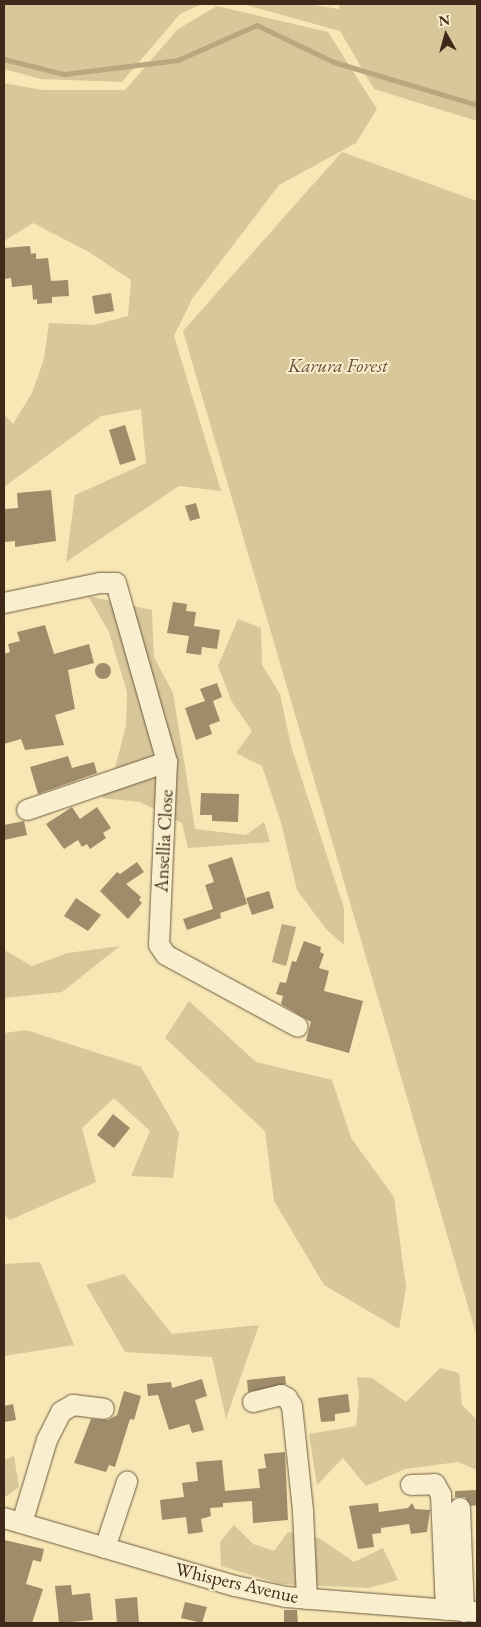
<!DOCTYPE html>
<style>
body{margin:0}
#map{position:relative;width:481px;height:1627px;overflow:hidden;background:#f6e7b4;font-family:"EB Garamond",serif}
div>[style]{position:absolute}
.green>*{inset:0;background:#d7c79a}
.water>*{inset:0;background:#b8a77f}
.stream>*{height:4.5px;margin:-2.25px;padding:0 2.25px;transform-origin:2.25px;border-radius:2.25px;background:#b8a77f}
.building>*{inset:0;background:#9e8c6a}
.round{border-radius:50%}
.roads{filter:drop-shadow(0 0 1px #6d5940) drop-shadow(0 0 1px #6d5940)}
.minor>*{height:20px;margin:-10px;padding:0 10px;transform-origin:10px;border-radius:10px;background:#f9efce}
span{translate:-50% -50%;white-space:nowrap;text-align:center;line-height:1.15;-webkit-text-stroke:4px #f9efce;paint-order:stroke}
.park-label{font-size:19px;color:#655139;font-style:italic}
.street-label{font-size:19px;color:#3f2a19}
.frame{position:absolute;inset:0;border:5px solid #3f2a19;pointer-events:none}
.north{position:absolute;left:421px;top:10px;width:50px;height:50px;-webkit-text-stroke:4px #f9efce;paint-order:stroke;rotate:353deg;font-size:14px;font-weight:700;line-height:20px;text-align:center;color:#3f2a19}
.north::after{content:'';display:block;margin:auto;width:18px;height:22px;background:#3f2a19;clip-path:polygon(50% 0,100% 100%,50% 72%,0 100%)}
</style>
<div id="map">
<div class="green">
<i style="clip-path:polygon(4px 4px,202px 4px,180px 14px,122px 82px,41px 79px,4px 69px)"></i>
<i style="clip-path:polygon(242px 4px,308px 4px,339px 9px,340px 4px,477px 4px,477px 121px,374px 89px,340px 31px)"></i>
<i style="clip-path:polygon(217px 6px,328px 32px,377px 109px,356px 143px,279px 185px,192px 299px,174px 336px,221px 491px,179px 486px,66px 562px,75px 495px,146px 463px,141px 409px,101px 416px,4px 487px,4px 414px,13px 424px,32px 393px,44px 359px,49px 323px,94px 325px,128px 316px,131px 280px,89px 252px,33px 223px,4px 241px,4px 83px,42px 90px,125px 90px,178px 29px)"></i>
<i style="clip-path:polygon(342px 152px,477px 201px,477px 1337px,183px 331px)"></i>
<i style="clip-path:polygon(88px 596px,152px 610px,154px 657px,173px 693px,195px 829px,246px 835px,264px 822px,270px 842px,188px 848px,182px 823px,140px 802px,102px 798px,115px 768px,126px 726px,127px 692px,109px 632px)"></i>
<i style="clip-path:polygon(238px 619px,261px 628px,262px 665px,280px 694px,291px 746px,344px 908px,344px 945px,326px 929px,297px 890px,281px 822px,262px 766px,236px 753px,252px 731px,232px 702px,218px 666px)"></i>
<i style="clip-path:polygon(120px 946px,62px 992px,4px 998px,4px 950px,32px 966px,68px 953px)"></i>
<i style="clip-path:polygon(189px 1001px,256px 1062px,332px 1080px,351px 1138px,394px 1197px,406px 1287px,399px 1329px,324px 1285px,274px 1201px,265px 1131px,165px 1038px)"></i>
<i style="clip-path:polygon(26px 1030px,141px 1067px,179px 1133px,173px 1178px,131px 1176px,150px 1131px,114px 1098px,82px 1128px,96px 1182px,10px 1220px,4px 1215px,4px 1033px)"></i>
<i style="clip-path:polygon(40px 1262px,74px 1345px,4px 1356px,4px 1264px)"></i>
<i style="clip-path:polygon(124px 1274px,172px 1334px,259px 1325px,226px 1419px,212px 1357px,125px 1352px,86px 1285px)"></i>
<i style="clip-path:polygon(440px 1368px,459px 1373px,462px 1405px,477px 1420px,477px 1470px,458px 1462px,405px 1469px,366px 1486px,343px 1458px,317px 1485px,309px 1434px,356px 1426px,359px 1395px,357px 1377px,372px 1378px,406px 1402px)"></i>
<i style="clip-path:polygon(14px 1456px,19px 1487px,4px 1498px,4px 1460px)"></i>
<i style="clip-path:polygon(234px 1525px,253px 1544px,274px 1551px,288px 1532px,319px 1538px,354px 1562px,383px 1548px,398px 1580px,368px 1588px,280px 1584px,221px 1566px,220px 1542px)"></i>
</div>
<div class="water">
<i style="clip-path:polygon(282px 924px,296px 927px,286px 966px,272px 962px)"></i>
</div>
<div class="stream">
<i style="left:4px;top:59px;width:62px;rotate:14deg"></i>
<i style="left:64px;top:74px;width:115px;rotate:-7deg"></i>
<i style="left:178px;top:60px;width:86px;rotate:-23.9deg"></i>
<i style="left:257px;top:25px;width:85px;rotate:25.7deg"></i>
<i style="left:334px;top:62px;width:149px;rotate:16.7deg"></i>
</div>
<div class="building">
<i style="clip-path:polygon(30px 246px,31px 254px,36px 253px,36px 259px,48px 258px,51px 281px,68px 280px,69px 296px,52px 297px,52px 303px,37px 304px,37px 299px,33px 300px,32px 285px,12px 287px,11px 278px,4px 279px,4px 248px)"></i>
<i style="clip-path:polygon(111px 293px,114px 311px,95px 314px,92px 296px)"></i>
<i style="clip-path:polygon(125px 425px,136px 460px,120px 465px,109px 430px)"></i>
<i style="clip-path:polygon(51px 490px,56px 541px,15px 547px,15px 541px,4px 542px,4px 509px,18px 508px,17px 493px)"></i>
<i style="clip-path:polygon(196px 503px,200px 518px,190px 521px,185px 506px)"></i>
<i style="clip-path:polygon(173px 602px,187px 604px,186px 611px,196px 612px,194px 626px,220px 630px,217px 649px,202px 647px,201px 655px,186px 653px,189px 636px,167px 633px)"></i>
<i style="clip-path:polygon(45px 625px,54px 654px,89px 644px,94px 663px,68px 670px,75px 709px,55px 715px,64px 745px,25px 750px,21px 739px,4px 744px,4px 654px,10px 652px,8px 644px,20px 641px,17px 632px)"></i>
<i class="round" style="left:95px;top:663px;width:16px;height:16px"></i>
<i style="clip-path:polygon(217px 683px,222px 697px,213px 701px,220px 721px,209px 725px,212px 734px,196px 740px,185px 708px,205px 701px,200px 689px)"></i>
<i style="clip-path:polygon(68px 756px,72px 768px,94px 762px,97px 773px,38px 794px,30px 767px)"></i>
<i style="clip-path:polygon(201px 793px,239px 794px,238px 822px,212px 821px,212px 815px,200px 815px)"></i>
<i style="clip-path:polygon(72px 807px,80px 819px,97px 807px,111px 828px,103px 833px,106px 838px,90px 849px,87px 844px,82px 847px,78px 840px,64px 849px,46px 824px)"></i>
<i style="clip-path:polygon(24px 821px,27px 835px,4px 840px,4px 825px)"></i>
<i style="clip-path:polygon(232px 857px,247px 904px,220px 913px,221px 918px,187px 930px,183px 919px,213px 909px,205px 885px,214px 882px,208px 865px)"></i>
<i style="clip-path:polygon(137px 862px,144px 872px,126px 884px,141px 897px,139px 900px,142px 903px,128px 919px,100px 891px,117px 872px,120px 874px)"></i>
<i style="clip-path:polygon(269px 891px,274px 908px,252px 915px,246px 898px)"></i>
<i style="clip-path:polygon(76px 898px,101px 915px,88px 931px,64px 916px)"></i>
<i style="clip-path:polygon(304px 941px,321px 947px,320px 952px,324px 954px,319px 968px,329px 971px,324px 991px,363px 1001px,349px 1053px,306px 1041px,311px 1022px,281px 1004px,283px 996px,276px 994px,280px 982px,286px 983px,292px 961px,296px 962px)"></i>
<i style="clip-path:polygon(113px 1114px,130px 1128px,114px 1148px,97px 1135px)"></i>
<i style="clip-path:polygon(285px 1376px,286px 1384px,248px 1392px,247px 1380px)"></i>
<i style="clip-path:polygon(202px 1379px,207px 1396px,195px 1400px,204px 1430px,192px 1433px,189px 1424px,169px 1430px,158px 1395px,148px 1396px,147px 1384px,171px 1382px,172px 1388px)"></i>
<i style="clip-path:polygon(124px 1391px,141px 1396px,134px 1420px,130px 1419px,115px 1467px,109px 1465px,106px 1472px,74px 1463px,91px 1419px,108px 1420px,117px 1415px)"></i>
<i style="clip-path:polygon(348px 1394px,350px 1412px,335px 1414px,335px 1421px,321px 1422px,318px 1398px)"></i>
<i style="clip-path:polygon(13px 1404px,16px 1420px,4px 1422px,4px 1406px)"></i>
<i style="clip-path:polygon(285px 1452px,288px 1520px,253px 1523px,252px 1501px,223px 1503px,223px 1507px,210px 1508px,211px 1516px,201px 1519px,203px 1532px,188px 1534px,186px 1517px,162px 1520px,160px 1500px,184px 1497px,182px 1483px,198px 1481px,196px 1462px,222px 1460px,225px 1491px,260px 1488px,258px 1469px,266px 1468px,264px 1454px)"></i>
<i style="clip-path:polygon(477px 1490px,477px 1505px,471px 1506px,465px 1497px,455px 1497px,455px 1491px)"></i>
<i style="clip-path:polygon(378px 1503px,379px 1512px,408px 1508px,412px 1503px,415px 1509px,430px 1510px,427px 1532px,411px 1534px,409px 1524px,381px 1528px,381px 1533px,372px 1534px,374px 1547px,358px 1549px,349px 1506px)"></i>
<i style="clip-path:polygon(4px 1540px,44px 1549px,41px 1562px,33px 1560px,26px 1584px,43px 1589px,32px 1623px,4px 1623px)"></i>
<i style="clip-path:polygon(71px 1585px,72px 1595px,90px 1593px,93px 1620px,59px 1623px,55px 1586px)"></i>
<i style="clip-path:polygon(137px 1597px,139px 1623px,117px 1623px,115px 1599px)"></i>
<i style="clip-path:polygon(185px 1602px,207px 1607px,202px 1623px,181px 1618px)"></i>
<i style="clip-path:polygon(284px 1610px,297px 1610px,298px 1623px,284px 1623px)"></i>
</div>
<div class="roads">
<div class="minor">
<i style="left:4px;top:603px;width:98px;rotate:-11.8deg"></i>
<i style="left:100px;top:583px;width:16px"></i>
<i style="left:116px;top:583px;width:186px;rotate:74.1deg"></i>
<i style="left:167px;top:762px;width:183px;rotate:92.5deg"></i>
<i style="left:159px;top:945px;width:12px;rotate:55deg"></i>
<i style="left:166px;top:955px;width:150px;rotate:28.6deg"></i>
<i style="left:27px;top:810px;width:148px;rotate:-18.9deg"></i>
<i style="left:253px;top:1402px;width:29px;rotate:-14deg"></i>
<i style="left:281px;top:1395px;width:7px;rotate:27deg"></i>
<i style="left:287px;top:1398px;width:9px;rotate:58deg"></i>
<i style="left:292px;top:1406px;width:106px;rotate:84deg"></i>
<i style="left:303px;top:1511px;width:88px;rotate:87.4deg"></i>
<i style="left:411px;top:1485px;width:24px;rotate:-2deg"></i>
<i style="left:435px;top:1484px;width:13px;rotate:61deg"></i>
<i style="left:441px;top:1495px;width:115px;rotate:87.5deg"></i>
<i style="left:460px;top:1508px;width:104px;rotate:87.8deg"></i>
<i style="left:4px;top:1518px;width:241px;rotate:16.4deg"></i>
<i style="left:235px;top:1586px;width:52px;rotate:12.2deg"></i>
<i style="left:286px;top:1597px;width:192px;rotate:4.5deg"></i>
<i style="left:22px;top:1523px;width:87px;rotate:-73.2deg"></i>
<i style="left:47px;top:1440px;width:31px;rotate:-63deg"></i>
<i style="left:61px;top:1412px;width:14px;rotate:-30deg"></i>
<i style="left:73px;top:1405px;width:31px;rotate:7deg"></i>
<i style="left:105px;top:1548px;width:70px;rotate:-71.6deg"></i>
</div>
</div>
<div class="park-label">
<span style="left:338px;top:366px">Karura Forest</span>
</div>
<div class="street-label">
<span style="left:164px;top:841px;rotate:-87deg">Ansellia Close</span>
<span style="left:237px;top:1583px;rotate:13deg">Whispers Avenue</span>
</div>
<div class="frame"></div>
<div class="north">N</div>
</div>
